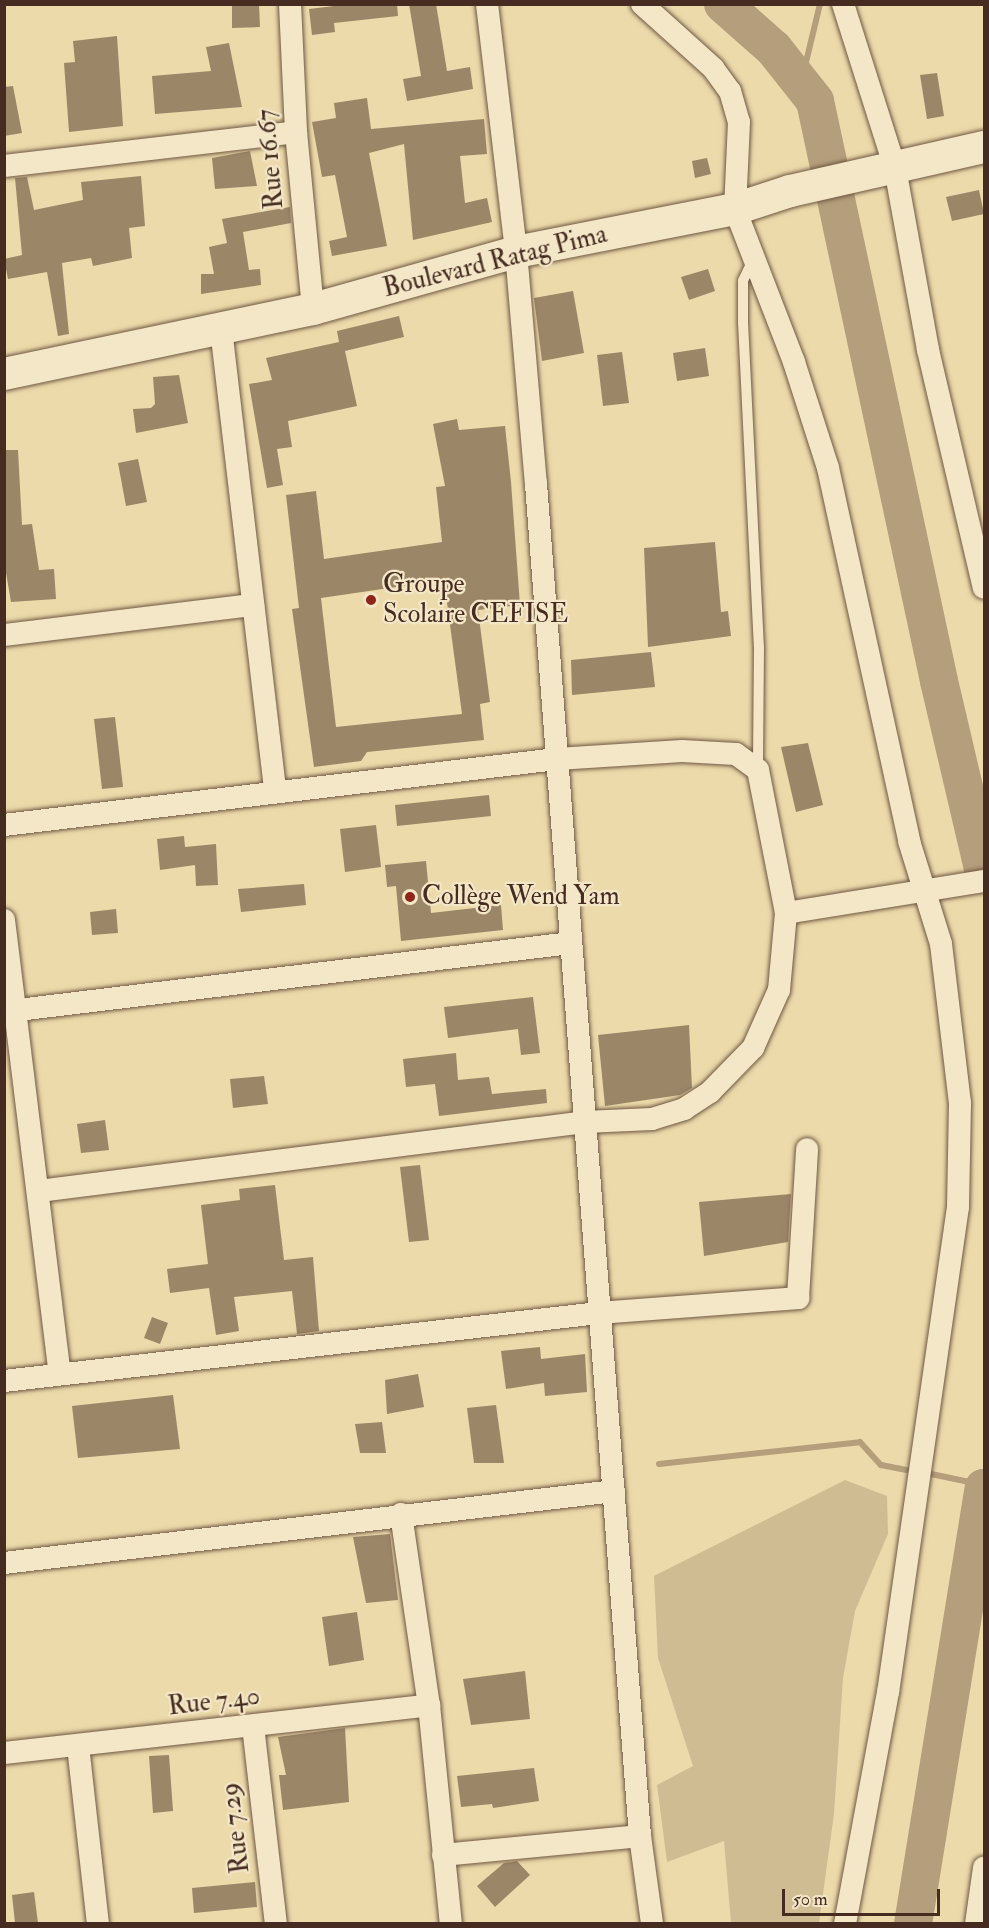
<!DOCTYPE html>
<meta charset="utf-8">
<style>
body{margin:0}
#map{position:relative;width:989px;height:1928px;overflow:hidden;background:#ecdaaa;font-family:"IM FELL Double Pica",serif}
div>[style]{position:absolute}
.green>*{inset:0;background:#d0bc93}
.stream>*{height:6px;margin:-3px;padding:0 3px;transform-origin:3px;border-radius:3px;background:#b49e7b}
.river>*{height:38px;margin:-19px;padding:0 19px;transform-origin:19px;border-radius:19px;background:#b49e7b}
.building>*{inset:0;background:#9c8668}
.roads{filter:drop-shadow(0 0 2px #705743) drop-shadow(0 0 2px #705743)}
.lane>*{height:10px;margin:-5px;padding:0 5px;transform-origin:5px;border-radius:5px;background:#f3e7c8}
.street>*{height:22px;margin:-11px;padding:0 11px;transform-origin:11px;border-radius:11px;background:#f3e7c8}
.secondary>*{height:32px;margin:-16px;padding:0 16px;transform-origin:16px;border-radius:16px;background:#f3e7c8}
.dots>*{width:16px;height:16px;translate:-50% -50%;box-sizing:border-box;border:3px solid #f3e7c8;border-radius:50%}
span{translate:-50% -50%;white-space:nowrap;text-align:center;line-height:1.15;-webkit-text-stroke:4.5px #f3e7c8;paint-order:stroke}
.street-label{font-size:26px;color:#462b21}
.poi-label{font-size:26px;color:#462b21}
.left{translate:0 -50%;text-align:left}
.frame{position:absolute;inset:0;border:6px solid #462b21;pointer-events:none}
.scale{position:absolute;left:782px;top:1889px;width:158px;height:27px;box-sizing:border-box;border:3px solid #462b21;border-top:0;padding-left:8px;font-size:18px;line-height:21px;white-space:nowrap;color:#462b21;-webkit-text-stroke:4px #f3e7c8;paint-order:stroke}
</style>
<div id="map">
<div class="green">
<i style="clip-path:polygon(845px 1480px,887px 1496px,888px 1534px,855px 1611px,843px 1678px,834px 1814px,819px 1923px,731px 1923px,724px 1841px,667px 1862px,657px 1785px,693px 1766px,658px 1658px,654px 1576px)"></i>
</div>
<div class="stream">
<i style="left:801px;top:83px;width:81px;rotate:-76.5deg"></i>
<i style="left:659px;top:1464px;width:202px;rotate:-6.2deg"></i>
<i style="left:860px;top:1442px;width:31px;rotate:48deg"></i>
<i style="left:881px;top:1465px;width:26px;rotate:11deg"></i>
<i style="left:931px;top:1474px;width:54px;rotate:11.7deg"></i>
</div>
<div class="river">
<i style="left:723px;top:4px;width:68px;rotate:41.4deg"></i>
<i style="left:774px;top:49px;width:66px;rotate:51.7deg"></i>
<i style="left:815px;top:101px;width:593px;rotate:77.93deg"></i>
<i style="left:939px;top:681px;width:197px;rotate:76.8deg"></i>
<i style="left:913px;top:1924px;width:442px;rotate:-80.8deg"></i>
</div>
<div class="building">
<i style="clip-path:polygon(232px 4px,259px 4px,260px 27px,232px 28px)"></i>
<i style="clip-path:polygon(351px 4px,397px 4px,398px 16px,334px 23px,335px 32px,312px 35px,309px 9px)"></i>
<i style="clip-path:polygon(409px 4px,436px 4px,447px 71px,470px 67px,473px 89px,407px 101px,403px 79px,421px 76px)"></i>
<i style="clip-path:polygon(117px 36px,123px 126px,69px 132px,64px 63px,75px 62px,73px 41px)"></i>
<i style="clip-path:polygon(229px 43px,242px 107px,155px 114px,152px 76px,211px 71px,206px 47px)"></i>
<i style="clip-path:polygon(937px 73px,944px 116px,927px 119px,920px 75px)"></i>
<i style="clip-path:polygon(13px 86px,22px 133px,4px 136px,4px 87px)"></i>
<i style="clip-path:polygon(367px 98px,371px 129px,484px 119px,487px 154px,460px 156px,465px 203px,487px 198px,492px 222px,413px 240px,404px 144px,369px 153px,387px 246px,332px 256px,329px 241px,347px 237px,335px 175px,322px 177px,312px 122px,336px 118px,334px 103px)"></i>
<i style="clip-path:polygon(250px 151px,257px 186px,215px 189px,212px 158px)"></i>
<i style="clip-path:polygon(707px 158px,711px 174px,695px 178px,692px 161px)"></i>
<i style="clip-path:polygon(141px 176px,145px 226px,129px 228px,132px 258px,93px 266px,91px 258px,62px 263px,69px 334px,58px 336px,47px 272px,8px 279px,4px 259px,22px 255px,15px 178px,27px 177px,34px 210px,83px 200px,81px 182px)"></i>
<i style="clip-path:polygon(979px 190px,984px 214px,952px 221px,946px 197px)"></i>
<i style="clip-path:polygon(290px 207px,291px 223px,243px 232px,249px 270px,260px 269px,261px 285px,201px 294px,201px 274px,214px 274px,209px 247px,227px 243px,222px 219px)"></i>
<i style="clip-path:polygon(708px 269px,715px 291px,689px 300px,681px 277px)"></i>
<i style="clip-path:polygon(573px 291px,584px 353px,542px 361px,534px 298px)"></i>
<i style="clip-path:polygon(399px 316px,404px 337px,345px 351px,357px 406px,288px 421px,292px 447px,277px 449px,283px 485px,267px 488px,249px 384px,272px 380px,266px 358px,339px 342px,337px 331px)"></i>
<i style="clip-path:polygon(705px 348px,709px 376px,677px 381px,673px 353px)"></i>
<i style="clip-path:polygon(622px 352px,629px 403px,603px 406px,597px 355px)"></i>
<i style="clip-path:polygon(179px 375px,188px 423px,136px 433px,133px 409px,151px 408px,155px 404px,153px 377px)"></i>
<i style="clip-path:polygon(evenodd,457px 419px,459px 430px,505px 426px,511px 482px,520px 605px,478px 610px,490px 702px,480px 704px,484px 740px,367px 752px,361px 761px,314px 767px,292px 609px,299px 608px,286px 495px,316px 491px,324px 559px,442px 542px,436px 487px,445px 486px,433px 424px,457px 419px,444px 580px,462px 714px,336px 727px,321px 598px,444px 580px)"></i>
<i style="clip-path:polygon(4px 450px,18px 450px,22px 525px,32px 524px,39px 570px,54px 569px,56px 599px,11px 602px,4px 561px)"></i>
<i style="clip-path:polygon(138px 459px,147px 502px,126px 506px,118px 463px)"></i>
<i style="clip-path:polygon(715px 542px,721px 612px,728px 611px,731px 636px,648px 647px,644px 548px)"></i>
<i style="clip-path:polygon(651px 652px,655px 687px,572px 695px,571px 660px)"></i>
<i style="clip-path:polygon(115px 717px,123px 787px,102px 789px,94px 719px)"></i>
<i style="clip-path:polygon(808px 743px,823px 805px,796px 812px,781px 747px)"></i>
<i style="clip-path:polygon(489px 795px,491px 816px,397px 826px,395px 805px)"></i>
<i style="clip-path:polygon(376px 825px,381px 867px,345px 872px,340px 829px)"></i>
<i style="clip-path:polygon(184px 836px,185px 847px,216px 844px,218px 885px,196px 886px,195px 865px,160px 870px,157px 839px)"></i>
<i style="clip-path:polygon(426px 861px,431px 913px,501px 905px,503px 930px,401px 941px,396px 886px,387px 887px,385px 865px)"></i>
<i style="clip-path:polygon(304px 884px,306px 905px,241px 912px,238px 889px)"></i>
<i style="clip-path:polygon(116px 909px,118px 933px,92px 935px,90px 912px)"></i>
<i style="clip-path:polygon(533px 997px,540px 1053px,521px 1055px,518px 1029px,448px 1038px,444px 1007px)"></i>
<i style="clip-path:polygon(689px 1025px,692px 1088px,680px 1095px,605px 1106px,598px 1035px)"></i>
<i style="clip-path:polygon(456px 1053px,458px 1080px,489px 1077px,492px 1094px,546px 1089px,547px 1103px,439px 1116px,435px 1084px,406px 1087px,403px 1059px)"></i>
<i style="clip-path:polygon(264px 1076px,268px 1104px,233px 1108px,230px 1079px)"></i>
<i style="clip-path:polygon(105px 1120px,109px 1150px,81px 1153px,77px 1124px)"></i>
<i style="clip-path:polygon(420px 1165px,429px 1240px,409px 1242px,400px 1167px)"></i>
<i style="clip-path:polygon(275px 1185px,284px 1260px,313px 1257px,319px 1331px,297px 1334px,292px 1291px,234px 1297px,239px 1331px,216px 1335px,209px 1288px,170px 1293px,167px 1269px,208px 1264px,201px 1205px,240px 1200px,239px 1189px)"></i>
<i style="clip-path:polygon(791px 1194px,788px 1242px,704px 1256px,699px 1202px)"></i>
<i style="clip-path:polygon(152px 1317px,168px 1323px,160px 1344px,144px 1338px)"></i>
<i style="clip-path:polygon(540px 1347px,541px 1359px,585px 1354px,587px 1392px,545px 1396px,544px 1383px,506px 1389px,501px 1351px)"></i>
<i style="clip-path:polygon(418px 1374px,424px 1407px,387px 1414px,385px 1380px)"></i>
<i style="clip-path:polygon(173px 1395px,180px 1449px,78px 1458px,72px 1406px)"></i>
<i style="clip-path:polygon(496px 1405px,504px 1463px,474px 1463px,467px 1408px)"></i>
<i style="clip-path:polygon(382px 1422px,386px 1453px,360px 1453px,355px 1424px)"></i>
<i style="clip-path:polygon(390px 1534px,398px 1600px,366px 1603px,353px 1537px)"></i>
<i style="clip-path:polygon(357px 1612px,364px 1660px,329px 1666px,322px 1617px)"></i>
<i style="clip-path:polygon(525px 1671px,530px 1719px,471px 1725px,463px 1679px)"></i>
<i style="clip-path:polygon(345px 1728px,349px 1802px,283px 1810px,279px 1775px,286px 1775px,278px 1737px)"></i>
<i style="clip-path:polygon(169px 1755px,173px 1811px,153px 1813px,149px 1756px)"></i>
<i style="clip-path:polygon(534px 1768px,539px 1801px,493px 1808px,492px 1804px,461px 1807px,457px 1776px)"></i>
<i style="clip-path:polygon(517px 1861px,530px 1875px,495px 1907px,477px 1886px,504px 1863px)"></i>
<i style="clip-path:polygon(255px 1882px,257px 1907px,194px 1913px,192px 1888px)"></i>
<i style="clip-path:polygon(34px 1892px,38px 1923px,15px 1923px,12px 1895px)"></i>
</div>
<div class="roads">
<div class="lane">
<i style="left:754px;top:258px;width:25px;rotate:116deg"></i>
<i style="left:743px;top:281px;width:41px;rotate:90deg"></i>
<i style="left:743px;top:322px;width:325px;rotate:87.2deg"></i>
<i style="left:759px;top:647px;width:123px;rotate:90.5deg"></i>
</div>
<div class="street">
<i style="left:290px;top:4px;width:128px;rotate:87.3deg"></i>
<i style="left:296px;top:132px;width:178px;rotate:84.5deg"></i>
<i style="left:487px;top:4px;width:250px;rotate:83.3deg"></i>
<i style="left:516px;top:252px;width:233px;rotate:85.1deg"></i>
<i style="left:536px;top:484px;width:1356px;rotate:85.6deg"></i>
<i style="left:640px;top:1836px;width:89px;rotate:82.2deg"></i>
<i style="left:642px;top:4px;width:96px;rotate:42deg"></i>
<i style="left:713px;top:68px;width:29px;rotate:54deg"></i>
<i style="left:730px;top:91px;width:32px;rotate:74deg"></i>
<i style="left:739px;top:122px;width:87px;rotate:92.6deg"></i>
<i style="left:735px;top:209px;width:164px;rotate:68.9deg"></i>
<i style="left:794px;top:362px;width:111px;rotate:72.2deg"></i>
<i style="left:828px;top:468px;width:382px;rotate:77.7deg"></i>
<i style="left:909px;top:841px;width:108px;rotate:72.7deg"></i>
<i style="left:941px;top:944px;width:160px;rotate:83.2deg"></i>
<i style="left:960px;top:1103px;width:104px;rotate:91.1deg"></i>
<i style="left:958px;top:1207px;width:490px;rotate:98.2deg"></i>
<i style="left:888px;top:1692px;width:236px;rotate:100.5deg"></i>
<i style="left:843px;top:4px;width:172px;rotate:72.4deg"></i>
<i style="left:895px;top:168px;width:185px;rotate:79.7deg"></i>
<i style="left:928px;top:350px;width:244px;rotate:76.8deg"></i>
<i style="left:4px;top:166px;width:294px;rotate:-6.6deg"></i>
<i style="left:221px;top:329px;width:466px;rotate:83.3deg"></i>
<i style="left:4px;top:635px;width:251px;rotate:-6.9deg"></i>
<i style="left:4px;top:825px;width:557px;rotate:-6.81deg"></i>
<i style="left:557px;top:759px;width:125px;rotate:-3.7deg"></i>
<i style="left:682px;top:751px;width:54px;rotate:3.2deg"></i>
<i style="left:736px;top:754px;width:27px;rotate:36deg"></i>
<i style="left:758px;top:770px;width:146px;rotate:78.9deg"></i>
<i style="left:786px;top:913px;width:201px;rotate:-9.2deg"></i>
<i style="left:4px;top:920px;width:457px;rotate:83deg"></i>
<i style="left:18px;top:1010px;width:557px;rotate:-6.91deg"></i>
<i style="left:39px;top:1191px;width:550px;rotate:-7.2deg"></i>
<i style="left:585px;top:1122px;width:67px;rotate:-2.6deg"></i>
<i style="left:652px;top:1119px;width:34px;rotate:-17deg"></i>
<i style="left:684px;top:1109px;width:31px;rotate:-33deg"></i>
<i style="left:710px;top:1092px;width:62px;rotate:-45.7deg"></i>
<i style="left:753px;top:1048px;width:64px;rotate:-65.9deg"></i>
<i style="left:779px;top:990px;width:77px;rotate:-84.8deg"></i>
<i style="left:4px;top:1381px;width:599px;rotate:-6.52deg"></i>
<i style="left:599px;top:1313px;width:200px;rotate:-4.3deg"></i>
<i style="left:798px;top:1298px;width:149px;rotate:-86.5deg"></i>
<i style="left:401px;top:1514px;width:193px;rotate:81.7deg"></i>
<i style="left:429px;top:1705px;width:220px;rotate:84.3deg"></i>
<i style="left:4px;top:1563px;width:614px;rotate:-6.73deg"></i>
<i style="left:253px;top:1726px;width:199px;rotate:83.4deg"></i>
<i style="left:78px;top:1746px;width:179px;rotate:83.6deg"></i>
<i style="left:4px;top:1753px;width:428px;rotate:-6.4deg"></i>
<i style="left:443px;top:1855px;width:198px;rotate:-5.5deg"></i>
<i style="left:976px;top:1924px;width:57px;rotate:-81.9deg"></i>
</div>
<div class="secondary">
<i style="left:4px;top:374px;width:316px;rotate:-11.9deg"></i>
<i style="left:313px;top:309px;width:211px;rotate:-15.7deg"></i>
<i style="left:516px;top:252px;width:223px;rotate:-11.1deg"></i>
<i style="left:735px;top:209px;width:58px;rotate:-18.1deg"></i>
<i style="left:790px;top:191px;width:199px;rotate:-12.8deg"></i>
</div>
</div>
<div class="dots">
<i style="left:371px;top:600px;background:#8f2418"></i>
<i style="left:410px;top:897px;background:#8f2418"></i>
</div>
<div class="street-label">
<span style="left:271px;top:159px;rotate:-95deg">Rue 16.67</span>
<span style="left:495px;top:262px;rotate:-14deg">Boulevard Ratag Pima</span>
<span style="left:214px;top:1702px;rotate:-7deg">Rue 7.40</span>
<span style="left:236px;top:1828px;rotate:-97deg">Rue 7.29</span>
</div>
<div class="poi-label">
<span class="left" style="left:383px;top:600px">Groupe<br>Scolaire CEFISE</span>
<span class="left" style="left:422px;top:897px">Collège Wend Yam</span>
</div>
<div class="frame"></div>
<div class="scale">50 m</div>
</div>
